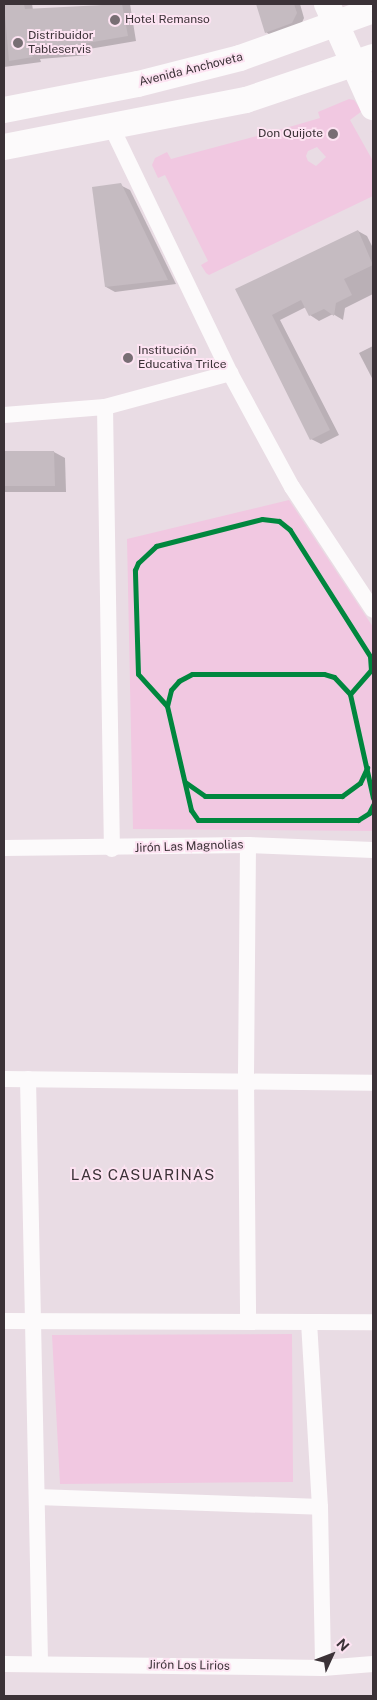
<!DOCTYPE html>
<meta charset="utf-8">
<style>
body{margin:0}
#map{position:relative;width:377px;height:1700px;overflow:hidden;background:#e9dce4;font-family:"Public Sans",sans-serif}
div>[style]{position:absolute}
.green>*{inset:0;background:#f1c8e1}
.shadow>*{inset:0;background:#0003}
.building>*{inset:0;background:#c5bbc1}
.minor>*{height:16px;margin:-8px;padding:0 8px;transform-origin:8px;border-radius:8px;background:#fcfafb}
.primary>*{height:26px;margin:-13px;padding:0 13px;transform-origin:13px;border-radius:13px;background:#fcfafb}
.cycleway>*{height:5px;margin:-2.5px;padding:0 2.5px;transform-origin:2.5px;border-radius:2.5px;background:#00873e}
.dots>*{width:14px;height:14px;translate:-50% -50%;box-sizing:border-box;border:2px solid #fde3f2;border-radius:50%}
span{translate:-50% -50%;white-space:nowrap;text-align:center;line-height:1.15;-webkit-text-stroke:4px #fde3f2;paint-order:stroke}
.poi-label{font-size:12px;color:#3b3237}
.left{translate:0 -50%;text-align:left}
.right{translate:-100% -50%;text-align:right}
.street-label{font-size:12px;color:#3b3237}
.quarter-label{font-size:15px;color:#3b3237;letter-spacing:1px}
.frame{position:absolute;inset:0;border:5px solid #3b3237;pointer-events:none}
.north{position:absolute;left:307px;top:1630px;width:50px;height:50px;-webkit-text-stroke:4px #fde3f2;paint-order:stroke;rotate:47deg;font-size:14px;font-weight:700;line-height:20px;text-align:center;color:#3b3237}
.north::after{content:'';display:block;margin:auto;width:18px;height:22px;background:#3b3237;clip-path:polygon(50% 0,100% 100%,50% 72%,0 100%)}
</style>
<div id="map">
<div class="green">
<i style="clip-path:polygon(evenodd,349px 99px,354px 100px,362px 111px,350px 120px,373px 161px,373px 196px,209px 275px,206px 273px,201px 265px,208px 261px,165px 175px,158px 178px,152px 165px,155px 158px,167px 152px,171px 159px,272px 132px,320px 118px,318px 112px,349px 99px,317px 147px,326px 157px,316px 166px,308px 161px,306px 156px,308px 151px,317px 147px)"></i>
<i style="clip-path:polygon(289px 500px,373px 627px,373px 831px,133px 829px,127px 539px)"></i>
<i style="clip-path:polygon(292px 1334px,293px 1482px,60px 1484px,52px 1335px)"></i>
</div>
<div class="shadow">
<i style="clip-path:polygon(4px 4px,32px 4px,33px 10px,130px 4px,136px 41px,89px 49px,89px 55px,40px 59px,41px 62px,4px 67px)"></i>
<i style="clip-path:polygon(257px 4px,300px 4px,304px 18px,300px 27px,273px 37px,266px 32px)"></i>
<i style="clip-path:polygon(120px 185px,130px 190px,176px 284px,115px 292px,106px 287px)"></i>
<i style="clip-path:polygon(358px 231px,367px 236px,373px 248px,373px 294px,345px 308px,343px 320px,333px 314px,319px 321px,310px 315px,306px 307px,280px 320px,339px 435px,321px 444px,311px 439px,237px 290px)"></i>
<i style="clip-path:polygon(373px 346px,373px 380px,359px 353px)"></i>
<i style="clip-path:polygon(4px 452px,54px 452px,65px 458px,66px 492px,4px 492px)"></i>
</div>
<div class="building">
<i style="clip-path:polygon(4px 4px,24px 4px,25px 9px,122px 4px,128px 36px,81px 44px,81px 51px,32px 55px,33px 57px,9px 61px)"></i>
<i style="clip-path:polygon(256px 4px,294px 4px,297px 13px,292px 23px,265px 33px)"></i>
<i style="clip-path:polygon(121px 183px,168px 280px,105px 287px,92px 187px)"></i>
<i style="clip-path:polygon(358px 230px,373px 265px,344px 279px,352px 295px,336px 303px,334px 316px,324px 309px,309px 316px,301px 300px,272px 315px,330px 430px,310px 440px,235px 289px)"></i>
<i style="clip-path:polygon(4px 451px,54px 451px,55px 486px,4px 486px)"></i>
</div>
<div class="minor">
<i style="left:112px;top:128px;width:272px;rotate:64.3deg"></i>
<i style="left:230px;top:373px;width:130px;rotate:61.5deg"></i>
<i style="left:292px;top:487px;width:147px;rotate:56.6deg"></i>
<i style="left:105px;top:407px;width:442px;rotate:89.1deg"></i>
<i style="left:4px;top:415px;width:101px;rotate:-4.5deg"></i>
<i style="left:105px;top:407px;width:130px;rotate:-15.2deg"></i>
<i style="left:248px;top:845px;width:235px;rotate:90.5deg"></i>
<i style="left:246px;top:1080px;width:240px;rotate:89.5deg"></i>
<i style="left:4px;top:848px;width:244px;rotate:-0.7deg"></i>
<i style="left:248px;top:845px;width:125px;rotate:2.3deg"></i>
<i style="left:4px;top:1079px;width:369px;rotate:0.6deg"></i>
<i style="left:28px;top:1079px;width:585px;rotate:88.82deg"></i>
<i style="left:4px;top:1321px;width:369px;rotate:0.2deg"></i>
<i style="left:309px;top:1322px;width:185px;rotate:86.6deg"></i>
<i style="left:320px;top:1507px;width:161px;rotate:88.9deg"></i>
<i style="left:37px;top:1497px;width:283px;rotate:2deg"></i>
<i style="left:4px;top:1664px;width:319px;rotate:0.7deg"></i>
<i style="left:323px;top:1668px;width:50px;rotate:-4.6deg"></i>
</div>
<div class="primary">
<i style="left:327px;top:4px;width:113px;rotate:65.9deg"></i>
<i style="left:4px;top:110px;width:136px;rotate:-11deg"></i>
<i style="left:138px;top:84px;width:105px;rotate:-14.3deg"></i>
<i style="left:240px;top:58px;width:141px;rotate:-19.8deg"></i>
<i style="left:4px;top:147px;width:247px;rotate:-11deg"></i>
<i style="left:246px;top:100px;width:134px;rotate:-18.7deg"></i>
</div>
<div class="cycleway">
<i style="left:167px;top:706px;width:43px;rotate:-132.2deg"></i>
<i style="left:138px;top:674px;width:104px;rotate:-91.7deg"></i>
<i style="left:135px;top:570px;width:8px;rotate:-67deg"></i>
<i style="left:138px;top:563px;width:25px;rotate:-43deg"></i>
<i style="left:156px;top:546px;width:109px;rotate:-14.3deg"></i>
<i style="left:262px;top:519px;width:17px;rotate:7deg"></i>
<i style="left:279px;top:521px;width:14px;rotate:39deg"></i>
<i style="left:290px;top:530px;width:149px;rotate:57.6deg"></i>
<i style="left:370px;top:656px;width:14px;rotate:86deg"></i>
<i style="left:371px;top:670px;width:32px;rotate:131deg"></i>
<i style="left:185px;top:782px;width:24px;rotate:35deg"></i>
<i style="left:205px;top:796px;width:137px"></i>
<i style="left:342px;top:796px;width:22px;rotate:-36deg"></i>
<i style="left:360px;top:783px;width:17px;rotate:-65deg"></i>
<i style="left:373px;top:798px;width:107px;rotate:-102.5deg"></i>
<i style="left:350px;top:694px;width:23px;rotate:-133deg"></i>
<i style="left:334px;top:677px;width:10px;rotate:-163deg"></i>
<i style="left:324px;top:674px;width:132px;rotate:180deg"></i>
<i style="left:192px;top:674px;width:15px;rotate:152deg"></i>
<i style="left:179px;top:681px;width:12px;rotate:132deg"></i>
<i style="left:171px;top:690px;width:16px;rotate:104deg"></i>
<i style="left:167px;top:706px;width:107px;rotate:77deg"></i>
<i style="left:191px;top:810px;width:12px;rotate:55deg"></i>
<i style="left:198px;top:820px;width:160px"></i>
<i style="left:358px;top:820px;width:13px;rotate:-32deg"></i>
<i style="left:369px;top:813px;width:9px;rotate:-63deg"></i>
</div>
<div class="dots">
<i style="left:115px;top:20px;background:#786e74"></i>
<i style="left:18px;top:43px;background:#786e74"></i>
<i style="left:333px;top:134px;background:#786e74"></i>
<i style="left:128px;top:358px;background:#786e74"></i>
</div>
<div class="poi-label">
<span class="left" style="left:125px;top:20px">Hotel Remanso</span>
<span class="left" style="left:28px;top:43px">Distribuidor<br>Tableservis</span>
<span class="right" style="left:323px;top:134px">Don Quijote</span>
<span class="left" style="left:138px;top:358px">Institución<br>Educativa Trilce</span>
</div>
<div class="street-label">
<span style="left:191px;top:70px;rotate:-14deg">Avenida Anchoveta</span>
<span style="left:189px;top:847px;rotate:-2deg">Jirón Las Magnolias</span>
<span style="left:189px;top:1666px;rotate:1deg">Jirón Los Lirios</span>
</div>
<div class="quarter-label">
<span style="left:143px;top:1175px">LAS CASUARINAS</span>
</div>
<div class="frame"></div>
<div class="north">N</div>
</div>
